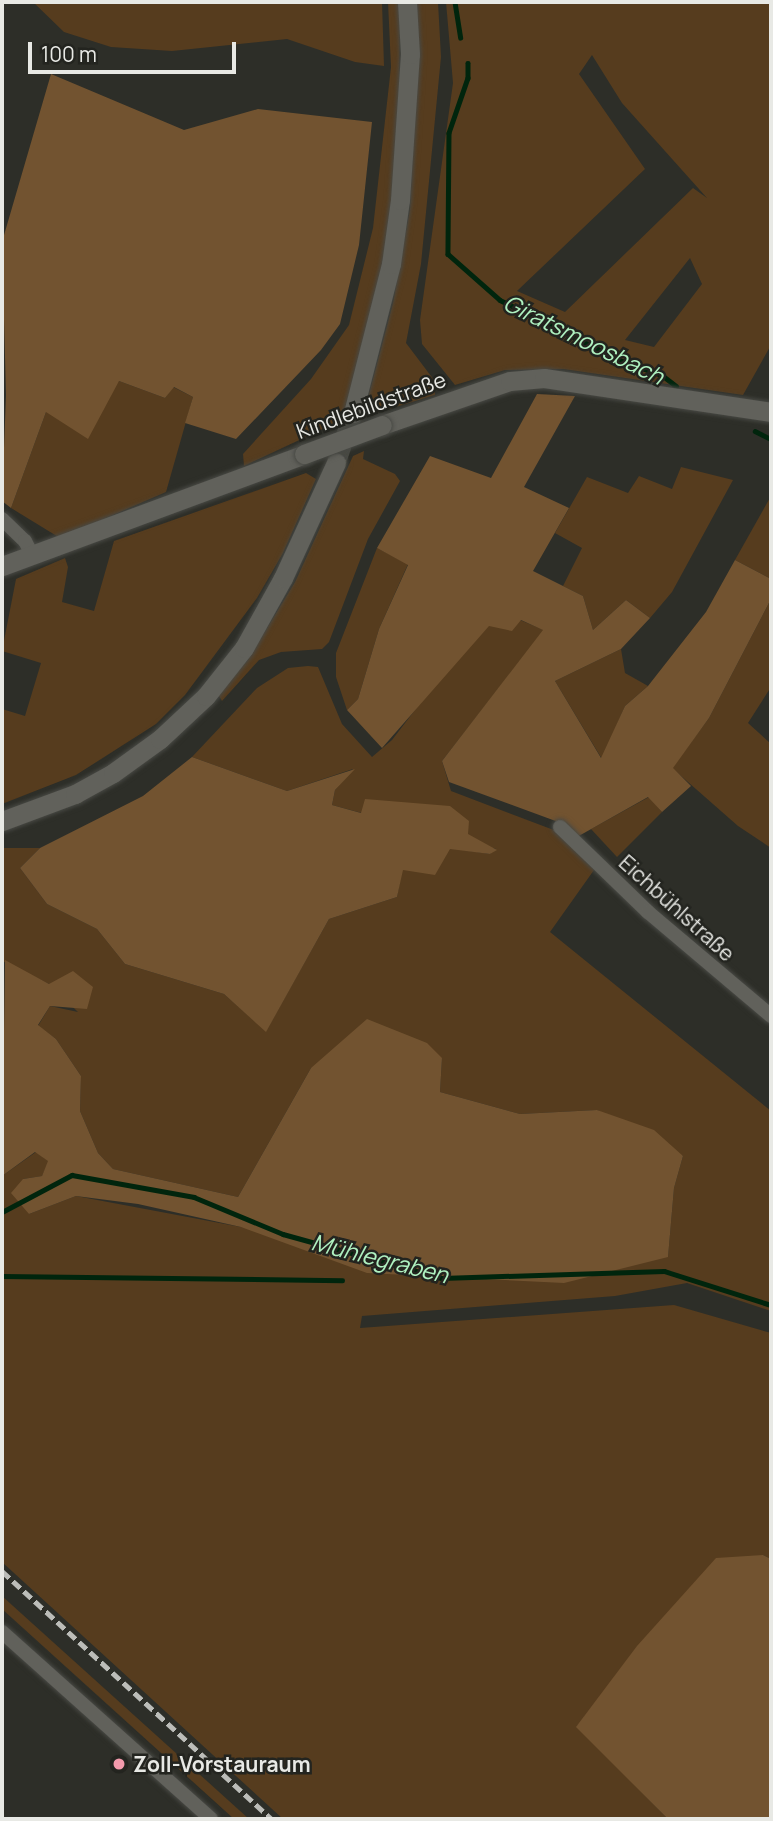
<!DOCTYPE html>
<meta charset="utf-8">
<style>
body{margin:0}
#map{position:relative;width:773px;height:1821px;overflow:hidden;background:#2d2e28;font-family:Manrope,sans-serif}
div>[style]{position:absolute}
.green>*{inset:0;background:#563c1e}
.forest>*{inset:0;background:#725330}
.stream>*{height:4.5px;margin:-2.25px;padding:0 2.25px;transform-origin:2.25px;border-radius:2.25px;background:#00250d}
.secondary-tunnel>*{height:19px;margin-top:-9.5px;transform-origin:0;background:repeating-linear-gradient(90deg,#494a44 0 19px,transparent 0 29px)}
.roads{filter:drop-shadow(0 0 2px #484944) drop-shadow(0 0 2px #484944)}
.minor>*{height:14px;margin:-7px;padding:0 7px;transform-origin:7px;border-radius:7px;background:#61615b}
.secondary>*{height:19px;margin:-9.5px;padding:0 9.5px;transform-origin:9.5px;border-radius:9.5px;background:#61615b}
.rail>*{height:4.5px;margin-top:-2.25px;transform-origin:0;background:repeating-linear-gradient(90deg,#bcbdb9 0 10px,transparent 0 15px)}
.bridges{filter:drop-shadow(0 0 2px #484944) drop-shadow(0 0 2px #484944)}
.secondary-bridge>*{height:19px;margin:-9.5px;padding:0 9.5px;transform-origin:9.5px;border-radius:9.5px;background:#61615b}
.dots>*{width:19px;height:19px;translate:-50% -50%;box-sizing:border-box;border:4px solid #23241f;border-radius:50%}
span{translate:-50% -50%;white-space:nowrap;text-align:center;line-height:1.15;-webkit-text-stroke:5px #23241f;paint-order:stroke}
.street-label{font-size:21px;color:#e8e9e5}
.poi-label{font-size:21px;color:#e8e9e5;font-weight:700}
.left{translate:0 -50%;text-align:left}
.water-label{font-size:23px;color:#aff1c0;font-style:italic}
.frame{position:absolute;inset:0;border:4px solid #e8e9e5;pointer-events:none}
.scale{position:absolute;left:28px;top:42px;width:208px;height:32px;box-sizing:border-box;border:4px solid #e8e9e5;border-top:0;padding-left:9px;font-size:21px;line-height:24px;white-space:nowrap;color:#e8e9e5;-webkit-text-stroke:5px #23241f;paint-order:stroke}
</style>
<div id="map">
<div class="green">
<i style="clip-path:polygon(33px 2px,382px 2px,384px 66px,355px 62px,287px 39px,172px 51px,111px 47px,64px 32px)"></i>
<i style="clip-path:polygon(388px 2px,400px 2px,399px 142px,386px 254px,354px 386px,342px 420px,244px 466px,243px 454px,311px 379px,349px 325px,373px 228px,391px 67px)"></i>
<i style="clip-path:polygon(415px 2px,438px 2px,441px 57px,421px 264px,406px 343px,434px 380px,435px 395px,363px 417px,393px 303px,410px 209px,417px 68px)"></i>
<i style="clip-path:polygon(evenodd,446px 2px,771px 2px,771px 345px,743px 395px,563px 369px,505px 370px,455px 385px,422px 344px,420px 320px,453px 83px,446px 2px,592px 55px,622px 103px,707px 198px,693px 188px,565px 312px,517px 291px,645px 169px,579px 74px,592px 55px,446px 2px,690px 258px,702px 284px,654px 347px,625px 340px,690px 258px)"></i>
<i style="clip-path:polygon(119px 381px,165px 398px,173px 387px,193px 397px,166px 492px,60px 538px,11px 508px,46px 412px)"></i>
<i style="clip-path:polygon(364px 451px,363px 459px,395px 474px,400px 481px,368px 539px,329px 642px,322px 649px,281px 652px,259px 660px,222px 701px,218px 694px,247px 661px,295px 582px,353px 456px)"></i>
<i style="clip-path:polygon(681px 467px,733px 480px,672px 592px,650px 618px,626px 600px,593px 630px,583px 596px,563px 586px,582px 548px,555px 533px,587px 477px,628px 493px,639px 476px,672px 489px)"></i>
<i style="clip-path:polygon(306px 473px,316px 479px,283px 553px,257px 598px,185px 695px,156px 724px,76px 775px,2px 804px,2px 709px,25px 716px,41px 663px,2px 651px,16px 579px,65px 558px,68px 567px,62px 602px,94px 611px,114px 541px)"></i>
<i style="clip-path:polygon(771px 496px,771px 579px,735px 560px)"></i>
<i style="clip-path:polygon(377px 548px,408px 564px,379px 629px,358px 699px,347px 710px,336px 677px,336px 653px)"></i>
<i style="clip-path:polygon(771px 599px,771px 687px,748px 723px,771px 744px,771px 848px,738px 826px,672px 768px,709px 718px)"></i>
<i style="clip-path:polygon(520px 620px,544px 630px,442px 761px,451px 791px,559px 832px,594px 870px,550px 932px,771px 1111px,771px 1311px,687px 1283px,615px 1296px,362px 1316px,360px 1328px,674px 1305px,771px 1333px,771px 1559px,763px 1555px,577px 1726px,668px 1819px,283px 1819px,2px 1562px,2px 1176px,36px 1152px,49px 1161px,42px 1176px,23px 1179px,29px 1214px,76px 1196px,241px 1227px,668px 1257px,674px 1188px,683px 1156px,597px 1110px,520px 1114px,440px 1092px,442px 1058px,311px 1068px,238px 1197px,113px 1169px,98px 1153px,80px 1111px,81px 1076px,56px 1039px,38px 1026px,50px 1006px,78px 1012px,49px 984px,2px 961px,2px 848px,40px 848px,20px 868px,47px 904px,97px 929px,125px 964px,224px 994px,266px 1031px,329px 919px,397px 897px,402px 870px,450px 848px,490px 854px,496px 849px,332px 805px,335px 790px,353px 769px,287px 791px,192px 757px,257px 688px,288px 668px,308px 666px,318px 667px,342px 724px,372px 757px,392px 740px,435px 684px,489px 625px)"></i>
<i style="clip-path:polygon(621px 649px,625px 673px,648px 686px,625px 706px,602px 759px,555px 681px)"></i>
<i style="clip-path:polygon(649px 797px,662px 812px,617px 857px,591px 829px)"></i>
<i style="clip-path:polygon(2px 1596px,249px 1819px,234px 1819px,2px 1609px)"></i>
</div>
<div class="forest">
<i style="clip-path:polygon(51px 74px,184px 130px,258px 109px,372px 122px,359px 245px,340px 324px,321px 350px,236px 439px,185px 423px,193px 397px,174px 387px,165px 398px,119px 381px,88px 439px,46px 412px,11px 508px,2px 501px,6px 395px,2px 242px)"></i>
<i style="clip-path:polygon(537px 394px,575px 396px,524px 487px,569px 508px,533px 571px,583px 596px,593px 630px,626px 600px,650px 618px,621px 649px,555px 681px,601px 758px,625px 706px,648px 686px,706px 612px,735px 560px,771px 579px,771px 599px,709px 718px,673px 768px,691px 786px,662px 812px,648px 797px,577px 837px,561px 823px,449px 782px,442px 761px,543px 630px,521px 620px,512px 631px,489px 626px,382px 748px,347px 710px,358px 699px,379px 629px,408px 565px,377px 548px,430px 456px,491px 478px)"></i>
<i style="clip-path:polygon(192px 757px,287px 791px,355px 769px,335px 790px,332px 805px,361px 813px,365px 799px,450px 806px,469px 821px,468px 834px,497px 850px,490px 854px,450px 849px,435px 875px,403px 870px,397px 897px,329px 919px,266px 1032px,224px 994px,125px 964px,97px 929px,47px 904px,20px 868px,40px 848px,143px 796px)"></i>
<i style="clip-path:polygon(5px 960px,49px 984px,73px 971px,93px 987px,87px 1009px,50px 1006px,38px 1025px,56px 1039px,81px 1076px,80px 1111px,98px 1153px,113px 1169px,238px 1197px,311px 1068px,367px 1019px,427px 1043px,442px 1058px,440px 1092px,520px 1114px,597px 1110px,654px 1130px,683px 1156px,674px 1188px,668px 1257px,564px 1283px,367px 1273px,241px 1227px,138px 1204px,76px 1196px,29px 1214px,11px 1193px,23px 1179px,42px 1176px,48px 1161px,35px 1152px,2px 1176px)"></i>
<i style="clip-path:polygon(763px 1555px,771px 1559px,771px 1819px,668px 1819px,576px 1727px,637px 1646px,716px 1558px)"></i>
</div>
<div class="stream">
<i style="left:455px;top:2px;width:36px;rotate:81deg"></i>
<i style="left:468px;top:63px;width:15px;rotate:90deg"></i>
<i style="left:468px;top:78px;width:58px;rotate:109.1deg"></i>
<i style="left:449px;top:133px;width:121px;rotate:90.5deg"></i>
<i style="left:448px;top:254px;width:69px;rotate:41.5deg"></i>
<i style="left:500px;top:300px;width:136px;rotate:26.6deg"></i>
<i style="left:622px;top:361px;width:42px;rotate:19.3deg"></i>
<i style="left:662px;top:375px;width:18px;rotate:38deg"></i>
<i style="left:755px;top:431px;width:18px;rotate:27deg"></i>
<i style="left:2px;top:1212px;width:79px;rotate:-27.9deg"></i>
<i style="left:72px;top:1175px;width:124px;rotate:10.2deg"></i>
<i style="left:194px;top:1197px;width:96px;rotate:22.6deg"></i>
<i style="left:283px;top:1234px;width:165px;rotate:15.5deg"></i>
<i style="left:442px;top:1278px;width:222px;rotate:-1.8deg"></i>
<i style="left:664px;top:1271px;width:112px;rotate:17.6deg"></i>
<i style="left:2px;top:1276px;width:340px;rotate:0.7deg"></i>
</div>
<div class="secondary-tunnel">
<i style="left:336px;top:463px;width:53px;rotate:-71.2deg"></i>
</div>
<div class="roads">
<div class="minor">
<i style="left:2px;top:519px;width:32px;rotate:44deg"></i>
<i style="left:25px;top:541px;width:16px;rotate:63deg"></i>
<i style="left:560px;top:827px;width:122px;rotate:44deg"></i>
<i style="left:648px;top:912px;width:161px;rotate:40.2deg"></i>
<i style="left:2px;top:1632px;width:280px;rotate:41.8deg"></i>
</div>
<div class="secondary">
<i style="left:353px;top:413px;width:154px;rotate:-75.7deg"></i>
<i style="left:391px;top:264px;width:65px;rotate:-82deg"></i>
<i style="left:400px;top:200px;width:146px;rotate:-86.1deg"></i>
<i style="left:410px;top:54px;width:52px;rotate:-93.3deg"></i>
<i style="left:382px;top:425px;width:135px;rotate:-19deg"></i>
<i style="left:510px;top:381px;width:34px;rotate:-5deg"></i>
<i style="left:544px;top:378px;width:230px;rotate:8.5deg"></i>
<i style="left:2px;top:566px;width:322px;rotate:-20.3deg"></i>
<i style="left:2px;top:821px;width:78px;rotate:-20.3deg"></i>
<i style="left:75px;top:794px;width:43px;rotate:-28.9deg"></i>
<i style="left:113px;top:773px;width:58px;rotate:-35.9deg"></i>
<i style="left:160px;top:739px;width:63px;rotate:-43.1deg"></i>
<i style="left:206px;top:696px;width:61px;rotate:-51.6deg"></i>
<i style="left:244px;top:648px;width:80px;rotate:-60.9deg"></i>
<i style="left:283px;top:578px;width:127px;rotate:-65.3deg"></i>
</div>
</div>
<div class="rail">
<i style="left:2px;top:1571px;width:367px;rotate:42.6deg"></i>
</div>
<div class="bridges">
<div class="secondary-bridge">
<i style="left:304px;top:454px;width:83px;rotate:-20.4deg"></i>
</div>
</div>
<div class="dots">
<i style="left:119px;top:1764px;background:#f39aac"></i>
</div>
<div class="street-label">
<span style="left:371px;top:405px;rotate:-20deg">Kindlebildstraße</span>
<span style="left:677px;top:908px;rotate:42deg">Eichbühlstraße</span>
</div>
<div class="poi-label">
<span class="left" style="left:133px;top:1764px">Zoll-Vorstauraum</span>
</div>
<div class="water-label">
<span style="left:584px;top:339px;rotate:26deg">Giratsmoosbach</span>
<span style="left:380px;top:1258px;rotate:14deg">Mühlegraben</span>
</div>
<div class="frame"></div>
<div class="scale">100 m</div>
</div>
